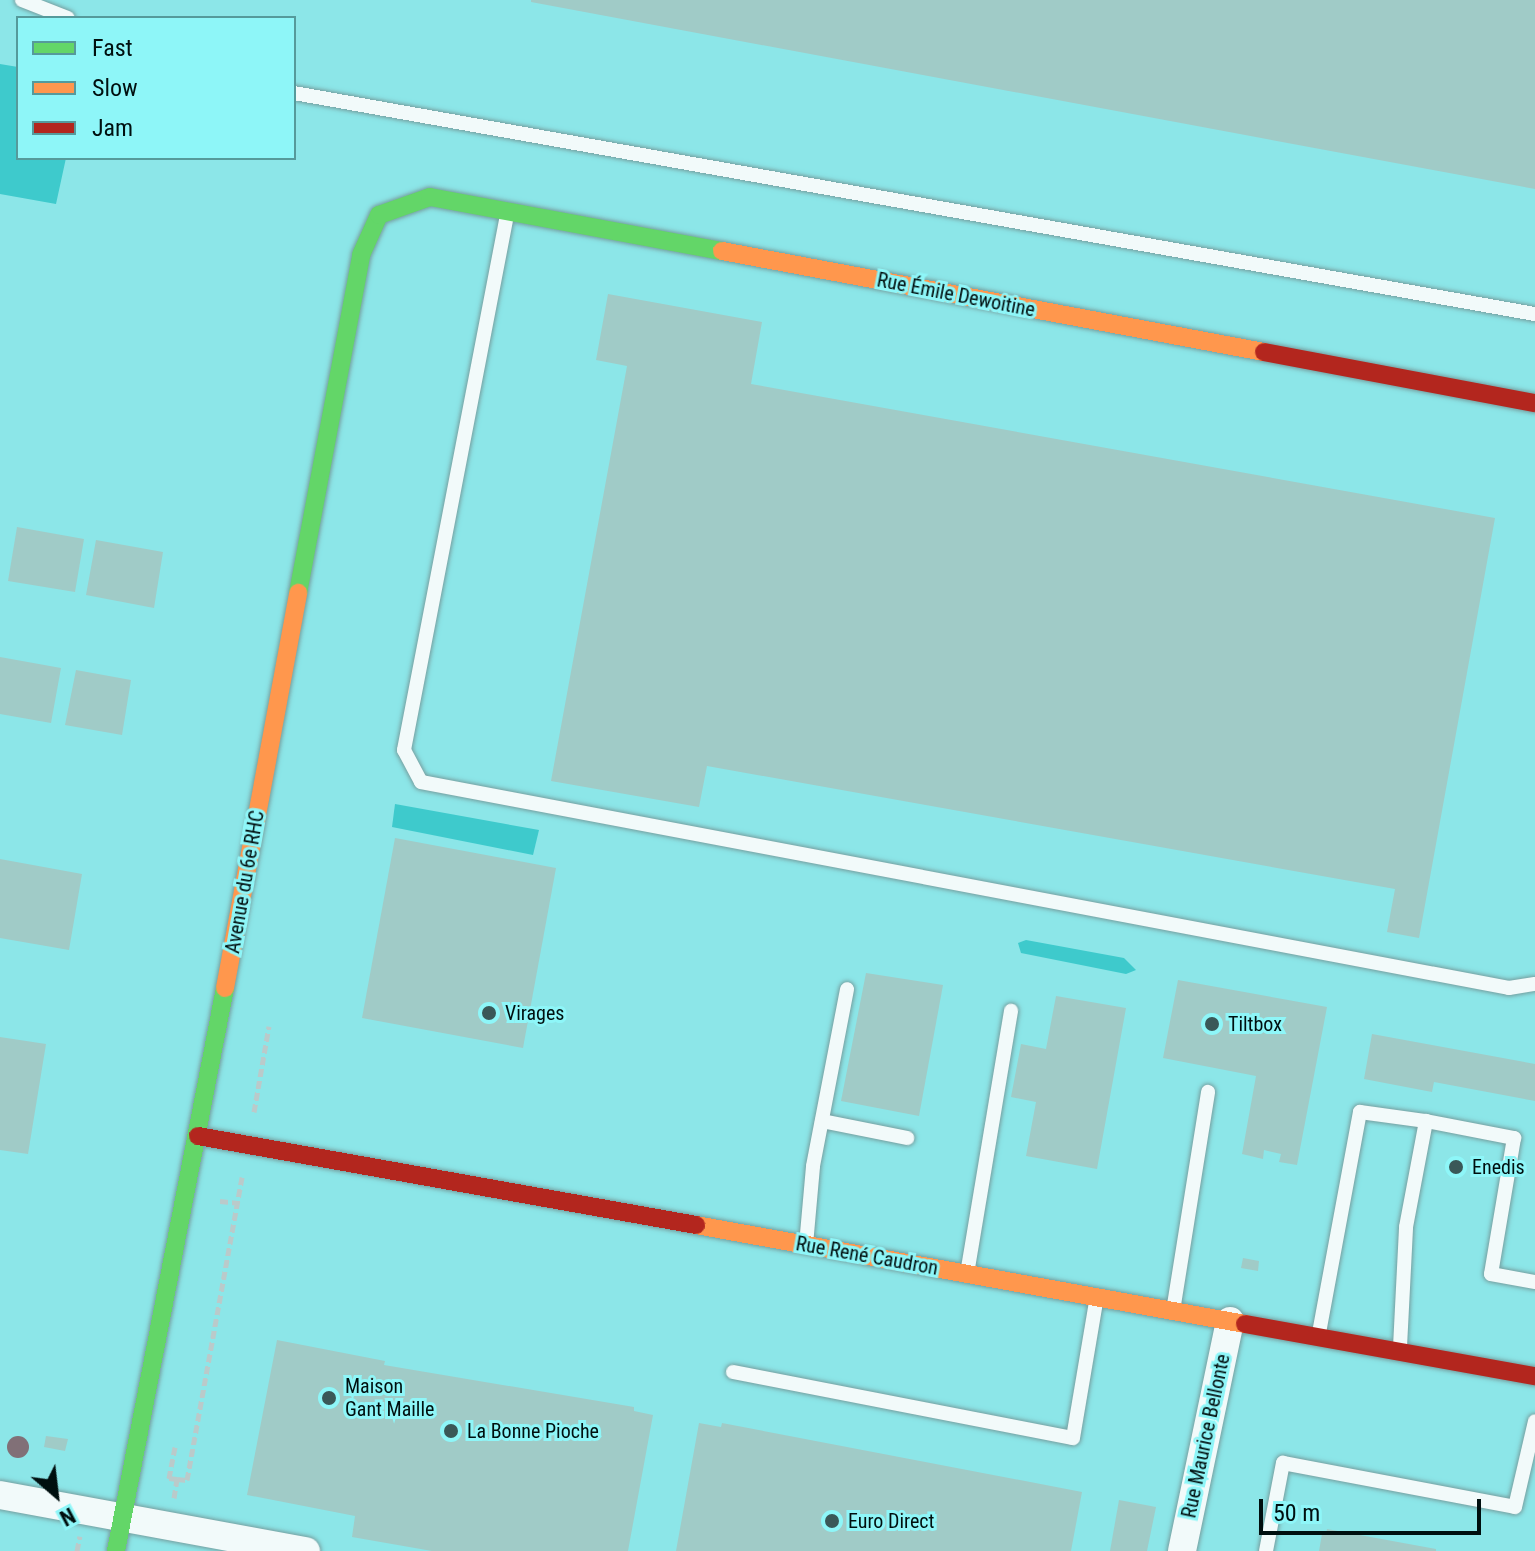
<!DOCTYPE html>
<meta charset="utf-8">
<style>
body{margin:0}
#map{position:relative;width:1535px;height:1551px;overflow:hidden;background:#a6dfe0;font-family:"Roboto Condensed",sans-serif}
div>[style]{position:absolute}
.built>*{inset:0;background:#8ce6e8}
.water>*{inset:0;background:#3ecacc}
.building>*{inset:0;background:#a0cbc7}
.path>*{height:5px;margin-top:-2.5px;transform-origin:0;background:repeating-linear-gradient(90deg,#bacaca 0 8px,transparent 0 12px)}
.roads{filter:drop-shadow(0 0 2px #769fa0) drop-shadow(0 0 2px #769fa0)}
.lane>*{height:14px;margin:-7px;padding:0 7px;transform-origin:7px;border-radius:7px;background:#f2fafa}
.street>*{height:28px;margin:-14px;padding:0 14px;transform-origin:14px;border-radius:14px;background:#f2fafa}
.fast>*{height:18px;margin:-9px;padding:0 9px;transform-origin:9px;border-radius:9px;background:#63d668}
.slow>*{height:18px;margin:-9px;padding:0 9px;transform-origin:9px;border-radius:9px;background:#ff974d}
.jam>*{height:18px;margin:-9px;padding:0 9px;transform-origin:9px;border-radius:9px;background:#b3261e}
.trees>*{width:22px;height:22px;margin:-11px;border-radius:50%;background:#817077}
.dots>*{width:22px;height:22px;translate:-50% -50%;box-sizing:border-box;border:4px solid #8ef6f8;border-radius:50%}
span{translate:-50% -50%;white-space:nowrap;text-align:center;line-height:1.15;-webkit-text-stroke:6px #8ef6f8;paint-order:stroke}
.street-label{font-size:20px;color:#000f0f}
.poi-label{font-size:20px;color:#000f0f}
.left{translate:0 -50%;text-align:left}
.legend{position:absolute;left:16px;top:16px;width:280px;height:144px;box-sizing:border-box;background:#8ef6f8;border:2px solid #559a9b;margin:0;padding:10px 14px;list-style:none;font-size:24px;color:#000f0f}
.legend li{display:flex;align-items:center;gap:16px;height:40px}
.legend b{width:40px;border:2px solid #559a9b}
.north{position:absolute;left:16px;top:1455px;width:80px;height:80px;-webkit-text-stroke:6px #8ef6f8;paint-order:stroke;rotate:152deg;font-size:22px;font-weight:700;line-height:32px;text-align:center;color:#000f0f}
.north::after{content:'';display:block;margin:auto;width:28px;height:36px;background:#000f0f;clip-path:polygon(50% 0,100% 100%,50% 72%,0 100%)}
.scale{position:absolute;left:1259px;top:1499px;width:222px;height:36px;box-sizing:border-box;border:4px solid #000f0f;border-top:0;padding-left:10px;font-size:24px;line-height:28px;white-space:nowrap;color:#000f0f;-webkit-text-stroke:6px #8ef6f8;paint-order:stroke}
</style>
<div id="map">
<div class="built">
<i style="clip-path:polygon(evenodd,0 0,1535px 0,1535px 1551px,0 1551px,0 0,18px 18px,294px 18px,294px 158px,18px 158px,18px 18px)"></i>
</div>
<div class="water">
<i style="clip-path:polygon(0 64px,18px 67px,18px 158px,66px 158px,56px 204px,0 194px)"></i>
<i style="clip-path:polygon(395px 804px,539px 830px,533px 855px,392px 827px)"></i>
<i style="clip-path:polygon(1026px 940px,1124px 958px,1136px 970px,1126px 974px,1021px 953px,1018px 943px)"></i>
</div>
<div class="building">
<i style="clip-path:polygon(531px 0,1535px 0,1535px 189px,531px 2px)"></i>
<i style="clip-path:polygon(608px 294px,762px 322px,751px 384px,1495px 518px,1419px 938px,1387px 932px,1395px 889px,707px 766px,699px 807px,551px 781px,627px 366px,596px 360px)"></i>
<i style="clip-path:polygon(17px 527px,84px 539px,75px 592px,8px 581px)"></i>
<i style="clip-path:polygon(96px 540px,163px 552px,154px 608px,86px 595px)"></i>
<i style="clip-path:polygon(0 657px,61px 668px,51px 723px,0 714px)"></i>
<i style="clip-path:polygon(76px 670px,131px 680px,122px 735px,65px 725px)"></i>
<i style="clip-path:polygon(395px 838px,556px 868px,523px 1048px,362px 1018px)"></i>
<i style="clip-path:polygon(0 859px,82px 874px,69px 950px,0 938px)"></i>
<i style="clip-path:polygon(866px 973px,943px 985px,919px 1116px,841px 1101px)"></i>
<i style="clip-path:polygon(1178px 980px,1327px 1007px,1297px 1165px,1279px 1162px,1281px 1154px,1264px 1150px,1263px 1159px,1242px 1154px,1256px 1076px,1163px 1058px)"></i>
<i style="clip-path:polygon(1056px 996px,1126px 1008px,1097px 1169px,1026px 1156px,1036px 1102px,1011px 1097px,1021px 1044px,1046px 1049px)"></i>
<i style="clip-path:polygon(1372px 1034px,1535px 1064px,1535px 1101px,1434px 1082px,1432px 1092px,1364px 1079px)"></i>
<i style="clip-path:polygon(0 1037px,46px 1044px,28px 1154px,0 1150px)"></i>
<i style="clip-path:polygon(1243px 1258px,1259px 1261px,1258px 1271px,1241px 1268px)"></i>
<i style="clip-path:polygon(277px 1340px,385px 1361px,384px 1365px,634px 1407px,634px 1411px,653px 1415px,628px 1551px,432px 1551px,352px 1537px,355px 1516px,247px 1495px)"></i>
<i style="clip-path:polygon(699px 1423px,721px 1427px,722px 1423px,1082px 1492px,1071px 1551px,676px 1551px)"></i>
<i style="clip-path:polygon(46px 1436px,68px 1439px,65px 1451px,44px 1447px)"></i>
<i style="clip-path:polygon(1119px 1500px,1156px 1507px,1147px 1551px,1110px 1551px)"></i>
<i style="clip-path:polygon(1327px 1529px,1436px 1549px,1436px 1551px,1319px 1551px,1322px 1534px,1326px 1535px)"></i>
</div>
<div class="path">
<i style="left:254px;top:1112px;width:87px;rotate:-80.1deg"></i>
<i style="left:220px;top:1201px;width:18px;rotate:6deg"></i>
<i style="left:175px;top:1447px;width:32px;rotate:101deg"></i>
<i style="left:169px;top:1478px;width:8px;rotate:7deg"></i>
<i style="left:174px;top:1498px;width:19px;rotate:-81deg"></i>
<i style="left:177px;top:1479px;width:10px;rotate:6deg"></i>
<i style="left:187px;top:1480px;width:308px;rotate:-79.7deg"></i>
<i style="left:77px;top:1551px;width:15px;rotate:-79deg"></i>
</div>
<div class="roads">
<div class="lane">
<i style="left:22px;top:0;width:49px;rotate:21.4deg"></i>
<i style="left:294px;top:93px;width:1261px;rotate:10.1deg"></i>
<i style="left:507px;top:215px;width:545px;rotate:100.9deg"></i>
<i style="left:404px;top:750px;width:36px;rotate:62deg"></i>
<i style="left:421px;top:782px;width:1107px;rotate:10.72deg"></i>
<i style="left:1509px;top:988px;width:26px;rotate:-9deg"></i>
<i style="left:822px;top:1121px;width:87px;rotate:11.3deg"></i>
<i style="left:806px;top:1245px;width:79px;rotate:-84.9deg"></i>
<i style="left:813px;top:1166px;width:180px;rotate:-79.1deg"></i>
<i style="left:967px;top:1274px;width:267px;rotate:-80.5deg"></i>
<i style="left:1173px;top:1311px;width:222px;rotate:-80.9deg"></i>
<i style="left:1319px;top:1333px;width:225px;rotate:-79.5deg"></i>
<i style="left:1360px;top:1112px;width:67px;rotate:7.8deg"></i>
<i style="left:1400px;top:1347px;width:120px;rotate:-87.1deg"></i>
<i style="left:1406px;top:1227px;width:108px;rotate:-79.3deg"></i>
<i style="left:1426px;top:1121px;width:90px;rotate:10.9deg"></i>
<i style="left:1514px;top:1138px;width:138px;rotate:99.6deg"></i>
<i style="left:1491px;top:1274px;width:45px;rotate:10.3deg"></i>
<i style="left:733px;top:1372px;width:346px;rotate:11deg"></i>
<i style="left:1073px;top:1438px;width:138px;rotate:-80.4deg"></i>
<i style="left:1266px;top:1551px;width:90px;rotate:-79.1deg"></i>
<i style="left:1283px;top:1463px;width:236px;rotate:10.7deg"></i>
<i style="left:1515px;top:1507px;width:88px;rotate:-76.9deg"></i>
</div>
<div class="street">
<i style="left:0;top:1495px;width:311px;rotate:10.4deg"></i>
<i style="left:1182px;top:1551px;width:235px;rotate:-78.2deg"></i>
</div>
<div class="fast">
<i style="left:298px;top:593px;width:344px;rotate:-79.4deg"></i>
<i style="left:361px;top:255px;width:44px;rotate:-65.8deg"></i>
<i style="left:379px;top:215px;width:54px;rotate:-19.4deg"></i>
<i style="left:430px;top:197px;width:297px;rotate:10.5deg"></i>
<i style="left:116px;top:1551px;width:573px;rotate:-79.04deg"></i>
</div>
<div class="slow">
<i style="left:722px;top:251px;width:551px;rotate:10.56deg"></i>
<i style="left:225px;top:988px;width:402px;rotate:-79.5deg"></i>
<i style="left:696px;top:1225px;width:558px;rotate:10.22deg"></i>
</div>
<div class="jam">
<i style="left:1264px;top:352px;width:276px;rotate:10.7deg"></i>
<i style="left:198px;top:1136px;width:506px;rotate:10.13deg"></i>
<i style="left:1245px;top:1324px;width:295px;rotate:10.2deg"></i>
</div>
</div>
<div class="trees">
<i style="left:18px;top:1447px"></i>
</div>
<div class="dots">
<i style="left:489px;top:1013px;background:#3a5858"></i>
<i style="left:1212px;top:1024px;background:#3a5858"></i>
<i style="left:1456px;top:1167px;background:#3a5858"></i>
<i style="left:329px;top:1398px;background:#3a5858"></i>
<i style="left:451px;top:1431px;background:#3a5858"></i>
<i style="left:832px;top:1521px;background:#3a5858"></i>
</div>
<div class="street-label">
<span style="left:956px;top:295px;rotate:11deg">Rue Émile Dewoitine</span>
<span style="left:245px;top:882px;rotate:-80deg">Avenue du 6e RHC</span>
<span style="left:867px;top:1256px;rotate:10deg">Rue René Caudron</span>
<span style="left:1206px;top:1436px;rotate:-78deg">Rue Maurice Bellonte</span>
</div>
<div class="poi-label">
<span class="left" style="left:505px;top:1013px">Virages</span>
<span class="left" style="left:1228px;top:1024px">Tiltbox</span>
<span class="left" style="left:1472px;top:1167px">Enedis</span>
<span class="left" style="left:345px;top:1398px">Maison<br>Gant Maille</span>
<span class="left" style="left:467px;top:1431px">La Bonne Pioche</span>
<span class="left" style="left:848px;top:1521px">Euro Direct</span>
</div>
<ul class="legend">
<li><b style="height:10px;background:#63d668"></b>Fast</li>
<li><b style="height:10px;background:#ff974d"></b>Slow</li>
<li><b style="height:10px;background:#b3261e"></b>Jam</li>
</ul>
<div class="north">N</div>
<div class="scale">50 m</div>
</div>
